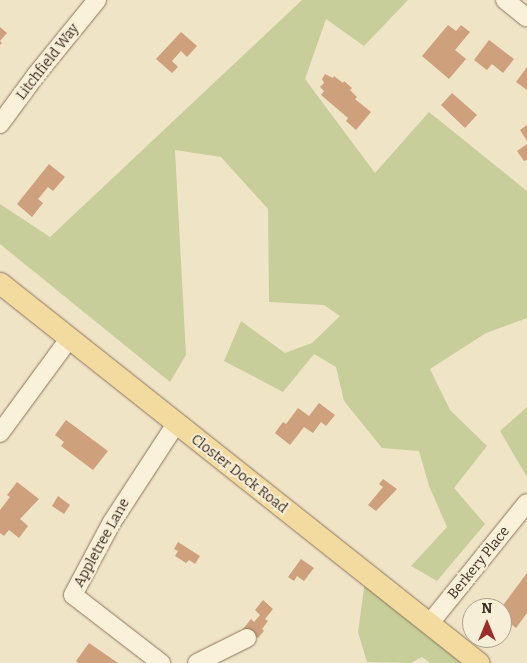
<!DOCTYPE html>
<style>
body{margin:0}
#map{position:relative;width:527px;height:663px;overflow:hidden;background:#f0e4c7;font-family:Bitter,serif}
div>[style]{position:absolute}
.green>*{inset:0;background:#c7ce9a}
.building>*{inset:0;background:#cea07c}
.roads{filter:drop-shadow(0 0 1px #8c765c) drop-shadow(0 0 1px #8c765c)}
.minor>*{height:18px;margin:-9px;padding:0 9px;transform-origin:9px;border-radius:9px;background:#faf1db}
.major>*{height:21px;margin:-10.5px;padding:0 10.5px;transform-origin:10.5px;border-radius:10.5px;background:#f3da9f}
span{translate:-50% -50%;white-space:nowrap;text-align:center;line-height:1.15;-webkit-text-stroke:4px #f7eed7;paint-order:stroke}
.street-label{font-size:14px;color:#3c2e20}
.north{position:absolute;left:462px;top:598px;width:50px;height:50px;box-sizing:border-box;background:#f7eed7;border:1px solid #aca18e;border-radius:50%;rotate:0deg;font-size:14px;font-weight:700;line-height:20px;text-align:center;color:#3c2e20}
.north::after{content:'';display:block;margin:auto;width:18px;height:22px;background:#9d2b2a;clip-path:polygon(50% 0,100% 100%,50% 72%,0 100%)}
</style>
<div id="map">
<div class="green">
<i style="clip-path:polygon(302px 0,408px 0,364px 46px,326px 19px,305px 79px,375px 173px,429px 112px,527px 191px,527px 318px,486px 333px,430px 369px,450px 410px,487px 446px,454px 488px,485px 524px,437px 581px,411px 566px,447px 527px,429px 486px,419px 451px,382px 448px,344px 401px,336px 367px,314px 354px,283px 392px,224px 361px,241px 321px,285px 353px,312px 343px,340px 316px,324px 305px,269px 302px,268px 209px,221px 157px,175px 150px,186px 355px,170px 382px,0 244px,0 204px,50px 237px)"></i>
<i style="clip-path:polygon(527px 407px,527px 477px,500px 431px)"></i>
<i style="clip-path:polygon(365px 581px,469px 663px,430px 663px,422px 657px,411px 663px,367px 662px,358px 632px)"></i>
</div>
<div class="building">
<i style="clip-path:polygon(448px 25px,456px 31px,461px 25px,470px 32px,455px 50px,466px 59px,449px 79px,422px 56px)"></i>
<i style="clip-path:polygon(0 27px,7px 33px,0 41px,2px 43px,0 45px)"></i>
<i style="clip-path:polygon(181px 32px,197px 46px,187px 57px,181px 51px,172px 61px,178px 67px,172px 73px,156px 59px)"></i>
<i style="clip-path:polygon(489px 40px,514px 59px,503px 73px,492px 64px,487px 70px,474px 60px)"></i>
<i style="clip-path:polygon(527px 67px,527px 90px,516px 82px)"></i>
<i style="clip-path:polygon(325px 74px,333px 78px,334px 76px,343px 83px,344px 81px,352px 88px,350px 90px,357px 97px,355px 99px,371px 112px,356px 130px,346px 121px,348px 118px,321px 95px,324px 91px,320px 87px,324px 83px,322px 79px)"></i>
<i style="clip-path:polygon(452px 93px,477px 115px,465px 128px,441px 105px)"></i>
<i style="clip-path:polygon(527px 125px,527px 141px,520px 130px)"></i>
<i style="clip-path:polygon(527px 144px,527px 160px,524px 161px,517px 151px)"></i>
<i style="clip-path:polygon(49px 164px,65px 177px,53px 191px,48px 187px,38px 199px,43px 203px,32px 217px,17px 204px)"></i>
<i style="clip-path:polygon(319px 403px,335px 415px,326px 426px,321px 422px,313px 433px,304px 427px,290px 445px,275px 433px,283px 422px,286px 424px,298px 408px,309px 416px)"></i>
<i style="clip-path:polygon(66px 420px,108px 451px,93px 470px,61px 446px,64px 442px,55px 435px)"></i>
<i style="clip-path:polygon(383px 479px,397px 489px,376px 511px,368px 505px,383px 487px,379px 484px)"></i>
<i style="clip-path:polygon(17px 482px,39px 499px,20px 519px,28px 526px,19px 538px,9px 530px,4px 536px,0 533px,0 510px,10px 497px,7px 495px)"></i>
<i style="clip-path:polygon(58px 496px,70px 505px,64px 514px,52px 506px)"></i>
<i style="clip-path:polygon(178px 542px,200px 556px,195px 564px,189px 560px,186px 563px,175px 556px,178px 551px,174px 549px)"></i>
<i style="clip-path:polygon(301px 559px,314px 568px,304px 581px,297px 576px,294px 581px,288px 577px)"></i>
<i style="clip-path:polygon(527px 573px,527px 613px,516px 628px,502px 617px,501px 608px)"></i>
<i style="clip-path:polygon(263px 600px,273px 609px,265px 619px,268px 621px,262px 629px,264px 631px,258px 638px,250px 631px,248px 633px,243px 629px,251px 619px,254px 622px,260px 615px,255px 610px)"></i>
<i style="clip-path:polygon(89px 643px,118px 663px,78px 663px,76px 661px)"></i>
</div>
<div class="roads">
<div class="minor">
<i style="left:505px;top:0;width:28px;rotate:39deg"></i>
<i style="left:0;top:124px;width:61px;rotate:-53.7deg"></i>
<i style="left:36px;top:75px;width:97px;rotate:-50.9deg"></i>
<i style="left:0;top:433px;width:117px;rotate:-53.7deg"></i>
<i style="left:430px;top:623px;width:154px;rotate:-51.1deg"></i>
<i style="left:161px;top:663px;width:111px;rotate:-142.3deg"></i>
<i style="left:73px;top:595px;width:83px;rotate:-61.9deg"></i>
<i style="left:112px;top:522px;width:117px;rotate:-56.9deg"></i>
<i style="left:197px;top:663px;width:56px;rotate:-26.6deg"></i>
</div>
<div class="major">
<i style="left:0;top:283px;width:611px;rotate:38.43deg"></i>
</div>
</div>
<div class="street-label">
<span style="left:48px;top:62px;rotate:-52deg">Litchfield Way</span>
<span style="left:239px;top:474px;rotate:38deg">Closter Dock Road</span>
<span style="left:102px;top:543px;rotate:-61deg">Appletree Lane</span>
<span style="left:479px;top:563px;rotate:-51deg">Berkery Place</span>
</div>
<div class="north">N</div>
</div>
